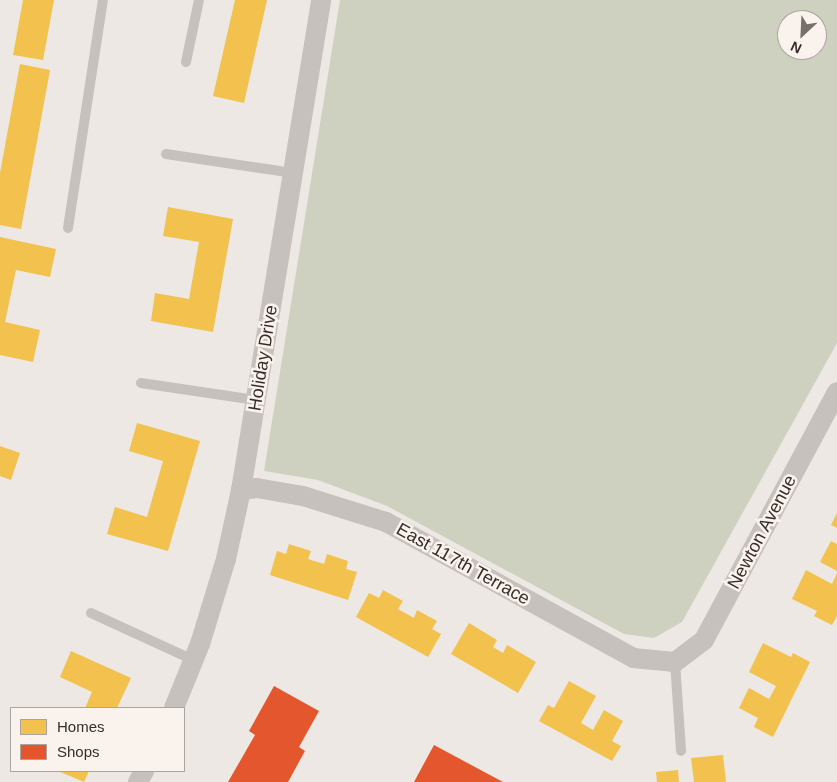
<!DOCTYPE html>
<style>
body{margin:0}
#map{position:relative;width:837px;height:782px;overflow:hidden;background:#ede8e4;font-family:Arial,sans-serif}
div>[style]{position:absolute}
.green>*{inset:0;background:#cfd1c0}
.homes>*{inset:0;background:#f2c14e}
.shops>*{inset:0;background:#e4572e}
.lane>*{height:10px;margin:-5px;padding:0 5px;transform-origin:5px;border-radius:5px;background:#c6c1bd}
.street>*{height:20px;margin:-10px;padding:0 10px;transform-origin:10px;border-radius:10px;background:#c6c1bd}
span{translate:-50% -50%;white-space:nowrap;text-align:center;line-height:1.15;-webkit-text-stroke:5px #f9f2ed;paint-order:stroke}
.street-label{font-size:18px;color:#372e2b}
.legend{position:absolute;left:10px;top:707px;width:175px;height:65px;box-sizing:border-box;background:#f9f2ed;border:1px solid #aba49f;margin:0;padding:6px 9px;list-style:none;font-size:15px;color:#372e2b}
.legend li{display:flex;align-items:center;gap:10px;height:25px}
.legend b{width:25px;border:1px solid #aba49f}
.north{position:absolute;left:777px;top:10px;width:50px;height:50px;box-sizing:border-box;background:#f9f2ed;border:1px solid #aba49f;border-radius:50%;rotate:205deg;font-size:14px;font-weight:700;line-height:20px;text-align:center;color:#372e2b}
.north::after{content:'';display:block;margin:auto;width:18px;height:22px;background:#776f6c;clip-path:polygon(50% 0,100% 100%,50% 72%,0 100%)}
</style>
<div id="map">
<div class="green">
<i style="clip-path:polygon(evenodd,340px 0,837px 0,837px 343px,682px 622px,654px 638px,624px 634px,387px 506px,318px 480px,264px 471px,340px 0,787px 20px,817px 20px,817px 50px,787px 50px,787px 20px)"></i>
</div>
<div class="homes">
<i style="clip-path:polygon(23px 0,54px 0,43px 60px,13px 55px)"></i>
<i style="clip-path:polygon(235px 0,267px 0,244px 103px,213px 96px)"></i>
<i style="clip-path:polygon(20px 64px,50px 70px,21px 229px,0 225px,0 173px)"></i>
<i style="clip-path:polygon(168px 207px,233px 219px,213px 332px,151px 321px,155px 293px,189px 299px,199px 242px,163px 236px)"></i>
<i style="clip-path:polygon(0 237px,56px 249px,50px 277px,16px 270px,5px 322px,40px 330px,33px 362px,0 355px)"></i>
<i style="clip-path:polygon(137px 423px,200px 441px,168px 551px,107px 534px,115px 507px,147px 517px,163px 461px,129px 451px)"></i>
<i style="clip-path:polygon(0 446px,20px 453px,11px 480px,0 476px)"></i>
<i style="clip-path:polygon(837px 513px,837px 528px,831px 525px)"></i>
<i style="clip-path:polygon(831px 541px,837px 544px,837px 571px,820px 562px)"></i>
<i style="clip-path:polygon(289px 544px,311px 551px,308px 559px,324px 564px,327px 554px,348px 561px,346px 569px,357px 572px,348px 600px,270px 575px,277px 551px,286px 554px)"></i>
<i style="clip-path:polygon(806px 570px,832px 584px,837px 573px,837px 616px,832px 625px,814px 616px,817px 611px,792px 599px)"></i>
<i style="clip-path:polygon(383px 590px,403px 601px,398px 609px,414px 618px,417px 610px,437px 621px,432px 629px,441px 634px,428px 657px,356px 617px,369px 593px,379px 598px)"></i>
<i style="clip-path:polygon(469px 623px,497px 640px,493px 647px,503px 653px,507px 645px,536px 662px,518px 693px,451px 654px)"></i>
<i style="clip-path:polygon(763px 643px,791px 657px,793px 653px,810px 662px,773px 737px,754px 727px,758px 718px,739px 708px,749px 688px,769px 699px,776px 686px,749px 672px)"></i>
<i style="clip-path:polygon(71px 651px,131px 678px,117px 708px,85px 708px,92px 692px,60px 677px)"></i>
<i style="clip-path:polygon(569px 681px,596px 696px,581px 723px,593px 730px,604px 710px,623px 721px,612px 741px,621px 746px,612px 761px,539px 721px,548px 705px,554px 708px)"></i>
<i style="clip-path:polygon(723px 755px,726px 782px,694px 782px,691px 758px)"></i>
<i style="clip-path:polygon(678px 770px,679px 782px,657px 782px,656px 772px)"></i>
<i style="clip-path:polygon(58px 771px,89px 771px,84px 782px)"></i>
</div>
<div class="shops">
<i style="clip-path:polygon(274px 686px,319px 711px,299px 747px,305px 751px,288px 782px,228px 782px,255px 735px,249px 731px)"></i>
<i style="clip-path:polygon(434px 745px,503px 782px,414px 782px)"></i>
</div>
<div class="lane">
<i style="left:186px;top:62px;width:63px;rotate:-78.2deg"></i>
<i style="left:166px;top:154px;width:128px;rotate:8.5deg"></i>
<i style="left:68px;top:228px;width:231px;rotate:-81.3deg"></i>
<i style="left:141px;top:383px;width:116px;rotate:8.4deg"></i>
<i style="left:91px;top:613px;width:112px;rotate:24.7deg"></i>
<i style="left:675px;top:662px;width:89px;rotate:86.1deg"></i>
</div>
<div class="street">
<i style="left:241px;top:490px;width:16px;rotate:-7deg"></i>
<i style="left:257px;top:488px;width:47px;rotate:9.9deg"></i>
<i style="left:303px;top:496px;width:87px;rotate:17.4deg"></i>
<i style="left:386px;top:522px;width:282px;rotate:28.8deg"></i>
<i style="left:633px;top:658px;width:42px;rotate:5.4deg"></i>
<i style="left:675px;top:662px;width:36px;rotate:-37deg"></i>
<i style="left:704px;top:640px;width:281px;rotate:-61.8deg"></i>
<i style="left:174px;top:708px;width:69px;rotate:-67.9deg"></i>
<i style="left:200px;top:644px;width:89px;rotate:-73deg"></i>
<i style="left:226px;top:559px;width:71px;rotate:-77.7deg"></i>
<i style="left:241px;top:490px;width:496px;rotate:-80.7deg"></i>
<i style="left:138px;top:782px;width:13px;rotate:-61deg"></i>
</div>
<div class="street-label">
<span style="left:263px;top:358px;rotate:-81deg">Holiday Drive</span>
<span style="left:762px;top:532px;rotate:-62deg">Newton Avenue</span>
<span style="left:463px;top:564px;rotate:29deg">East 117th Terrace</span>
</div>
<ul class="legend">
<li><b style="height:14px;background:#f2c14e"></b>Homes</li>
<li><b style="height:14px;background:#e4572e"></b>Shops</li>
</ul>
<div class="north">N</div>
</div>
